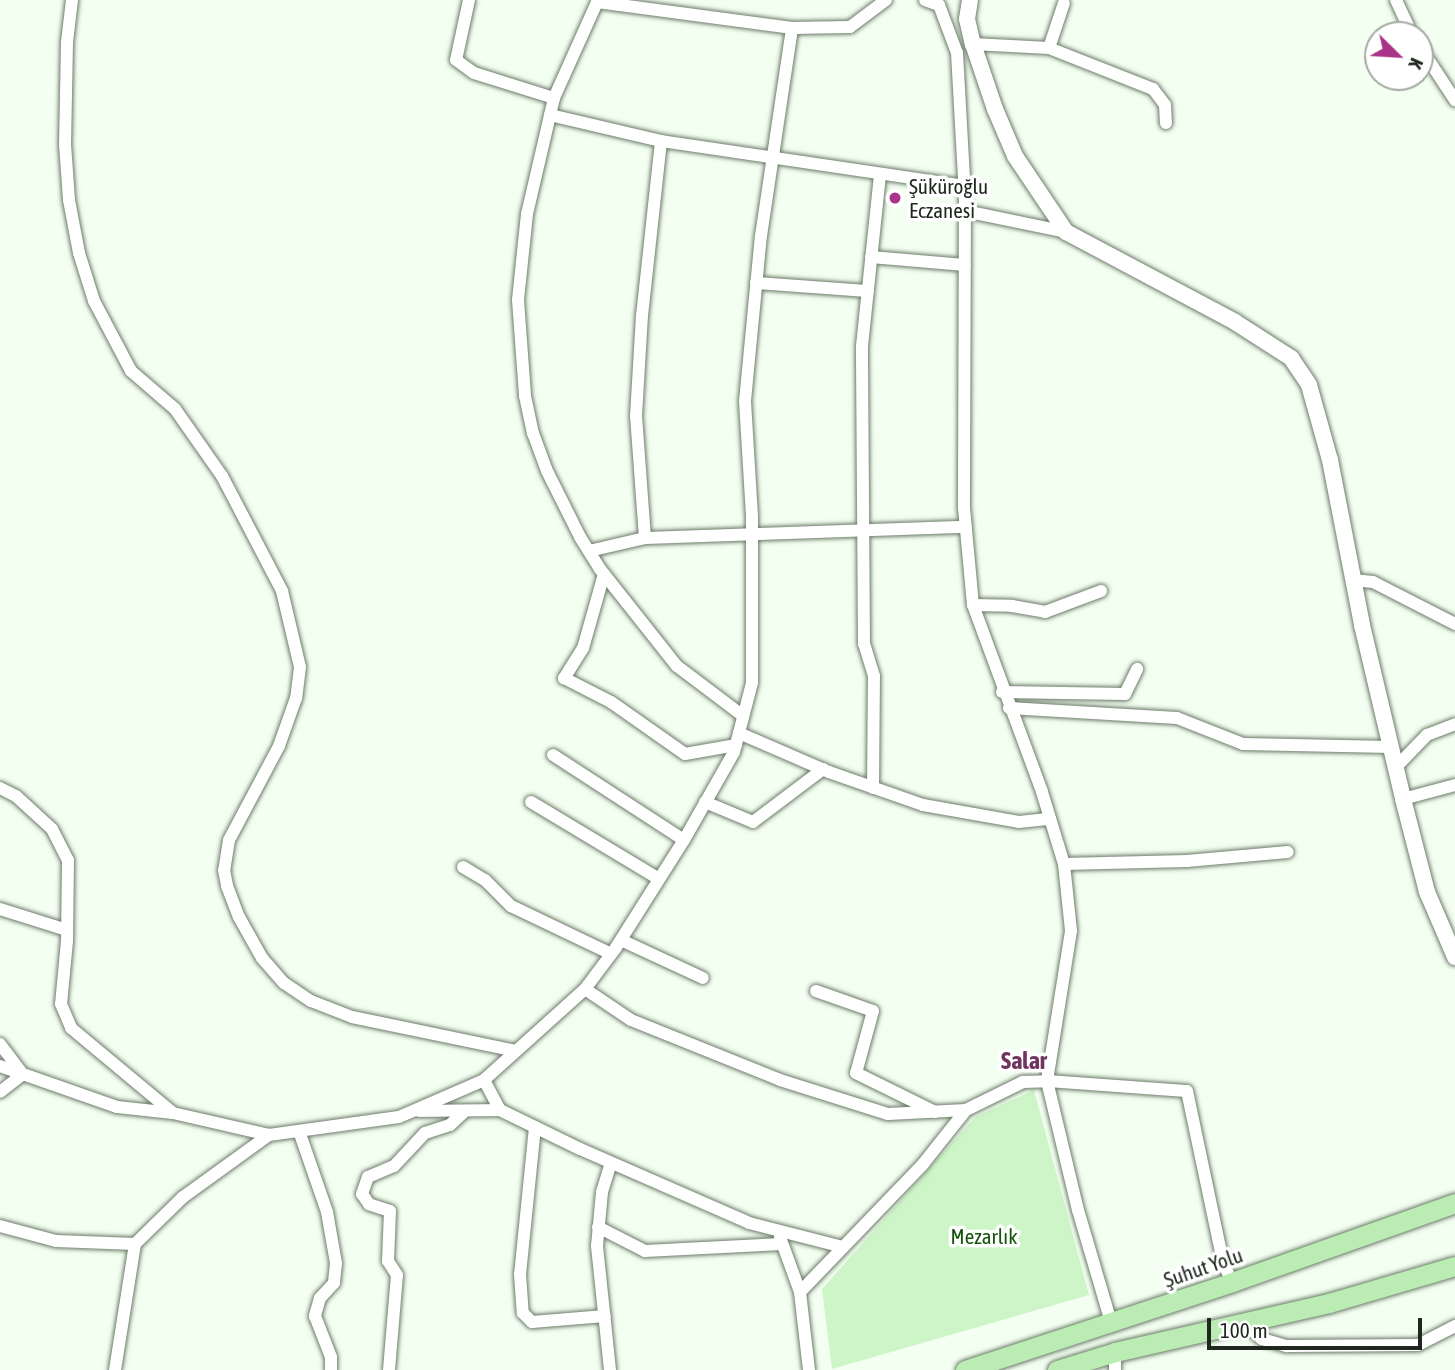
<!DOCTYPE html>
<meta charset="utf-8">
<style>
body{margin:0}
#map{position:relative;width:1455px;height:1370px;overflow:hidden;background:#f3fff1;font-family:"Asap Condensed",sans-serif}
div>[style]{position:absolute}
.green>*{inset:0;background:#cef5c8}
.roads{filter:drop-shadow(0 0 2px #6c7c69) drop-shadow(0 0 2px #6c7c69)}
.minor>*{height:12px;margin:-6px;padding:0 6px;transform-origin:6px;border-radius:6px;background:#fff}
.tertiary>*{height:16px;margin:-8px;padding:0 8px;transform-origin:8px;border-radius:8px;background:#fff}
.primary>*{height:19px;margin:-9.5px;padding:0 9.5px;transform-origin:9.5px;border-radius:9.5px;background:#baecb3}
.dots>*{width:19px;height:19px;translate:-50% -50%;box-sizing:border-box;border:4px solid #fff;border-radius:50%}
span{translate:-50% -50%;white-space:nowrap;text-align:center;line-height:1.15;-webkit-text-stroke:7px #fff;paint-order:stroke}
.poi-label{font-size:21px;color:#20271f}
.left{translate:0 -50%;text-align:left}
.park-label{font-size:21px;color:#16540c}
.street-label{font-size:21px;color:#20271f}
.quarter-label{font-size:24px;color:#70355e;font-weight:700}
.north{position:absolute;left:1364px;top:21px;width:70px;height:70px;box-sizing:border-box;background:#fff;border:2px solid #a6a9a5;border-radius:50%;rotate:114deg;font-size:19px;font-weight:700;line-height:28px;text-align:center;color:#20271f}
.north::after{content:'';display:block;margin:auto;width:24px;height:32px;background:#aa338a;clip-path:polygon(50% 0,100% 100%,50% 72%,0 100%)}
.scale{position:absolute;left:1207px;top:1318px;width:215px;height:32px;box-sizing:border-box;border:4px solid #20271f;border-top:0;padding-left:9px;font-size:21px;line-height:24px;white-space:nowrap;color:#20271f;-webkit-text-stroke:5px #fff;paint-order:stroke}
</style>
<div id="map">
<div class="green">
<i style="clip-path:polygon(1034px 1090px,1089px 1295px,832px 1369px,822px 1289px,975px 1117px)"></i>
</div>
<div class="roads">
<div class="minor">
<i style="left:72px;top:0;width:42px;rotate:96.8deg"></i>
<i style="left:67px;top:42px;width:102px;rotate:91.1deg"></i>
<i style="left:65px;top:144px;width:56px;rotate:85.9deg"></i>
<i style="left:69px;top:200px;width:54px;rotate:79.3deg"></i>
<i style="left:79px;top:253px;width:50px;rotate:72.6deg"></i>
<i style="left:94px;top:301px;width:79px;rotate:62.1deg"></i>
<i style="left:131px;top:371px;width:58px;rotate:40.8deg"></i>
<i style="left:175px;top:409px;width:82px;rotate:55deg"></i>
<i style="left:222px;top:476px;width:130px;rotate:62.4deg"></i>
<i style="left:282px;top:591px;width:78px;rotate:76.7deg"></i>
<i style="left:300px;top:667px;width:31px;rotate:97deg"></i>
<i style="left:296px;top:698px;width:51px;rotate:109.5deg"></i>
<i style="left:279px;top:746px;width:106px;rotate:118deg"></i>
<i style="left:229px;top:840px;width:30px;rotate:99deg"></i>
<i style="left:224px;top:870px;width:16px;rotate:79deg"></i>
<i style="left:227px;top:886px;width:33px;rotate:69deg"></i>
<i style="left:239px;top:917px;width:47px;rotate:60.7deg"></i>
<i style="left:262px;top:958px;width:33px;rotate:49deg"></i>
<i style="left:284px;top:983px;width:32px;rotate:34deg"></i>
<i style="left:311px;top:1001px;width:44px;rotate:21.3deg"></i>
<i style="left:352px;top:1017px;width:167px;rotate:11.7deg"></i>
<i style="left:469px;top:0;width:61px;rotate:102.2deg"></i>
<i style="left:456px;top:60px;width:22px;rotate:36deg"></i>
<i style="left:474px;top:73px;width:84px;rotate:17.4deg"></i>
<i style="left:598px;top:0;width:107px;rotate:114.2deg"></i>
<i style="left:554px;top:98px;width:119px;rotate:103.1deg"></i>
<i style="left:527px;top:214px;width:86px;rotate:96deg"></i>
<i style="left:518px;top:300px;width:96px;rotate:85.8deg"></i>
<i style="left:525px;top:396px;width:38px;rotate:78deg"></i>
<i style="left:533px;top:433px;width:40px;rotate:69.8deg"></i>
<i style="left:547px;top:471px;width:74px;rotate:63.4deg"></i>
<i style="left:580px;top:537px;width:38px;rotate:58deg"></i>
<i style="left:600px;top:569px;width:124px;rotate:51.6deg"></i>
<i style="left:677px;top:666px;width:83px;rotate:37.1deg"></i>
<i style="left:925px;top:0;width:15px;rotate:20deg"></i>
<i style="left:939px;top:5px;width:51px;rotate:69.4deg"></i>
<i style="left:957px;top:53px;width:143px;rotate:86.8deg"></i>
<i style="left:965px;top:196px;width:312px;rotate:90.2deg"></i>
<i style="left:964px;top:508px;width:97px;rotate:84.7deg"></i>
<i style="left:973px;top:605px;width:199px;rotate:69.7deg"></i>
<i style="left:1042px;top:792px;width:75px;rotate:73deg"></i>
<i style="left:1064px;top:864px;width:67px;rotate:84deg"></i>
<i style="left:1071px;top:931px;width:152px;rotate:99.1deg"></i>
<i style="left:1047px;top:1081px;width:133px;rotate:76.5deg"></i>
<i style="left:1078px;top:1210px;width:117px;rotate:73.6deg"></i>
<i style="left:1396px;top:0;width:38px;rotate:65deg"></i>
<i style="left:597px;top:2px;width:197px;rotate:7.6deg"></i>
<i style="left:792px;top:28px;width:58px;rotate:-1deg"></i>
<i style="left:850px;top:27px;width:45px;rotate:-36.9deg"></i>
<i style="left:973px;top:44px;width:76px;rotate:3deg"></i>
<i style="left:1049px;top:48px;width:112px;rotate:21.5deg"></i>
<i style="left:1153px;top:89px;width:20px;rotate:53deg"></i>
<i style="left:1165px;top:105px;width:18px;rotate:87deg"></i>
<i style="left:1420px;top:47px;width:64px;rotate:56.6deg"></i>
<i style="left:1049px;top:48px;width:47px;rotate:-71.6deg"></i>
<i style="left:550px;top:115px;width:114px;rotate:13.2deg"></i>
<i style="left:661px;top:141px;width:306px;rotate:8.4deg"></i>
<i style="left:965px;top:211px;width:103px;rotate:11.7deg"></i>
<i style="left:871px;top:257px;width:94px;rotate:4.9deg"></i>
<i style="left:756px;top:283px;width:112px;rotate:4.1deg"></i>
<i style="left:645px;top:538px;width:122px;rotate:-94.2deg"></i>
<i style="left:636px;top:416px;width:100px;rotate:-86.6deg"></i>
<i style="left:642px;top:316px;width:176px;rotate:-83.8deg"></i>
<i style="left:589px;top:551px;width:57px;rotate:-13.1deg"></i>
<i style="left:645px;top:538px;width:321px;rotate:-2deg"></i>
<i style="left:604px;top:574px;width:77px;rotate:105.8deg"></i>
<i style="left:583px;top:648px;width:36px;rotate:122deg"></i>
<i style="left:564px;top:678px;width:53px;rotate:27.1deg"></i>
<i style="left:611px;top:702px;width:90px;rotate:35.1deg"></i>
<i style="left:685px;top:754px;width:52px;rotate:-10deg"></i>
<i style="left:1353px;top:580px;width:20px;rotate:6deg"></i>
<i style="left:1373px;top:582px;width:92px;rotate:27.1deg"></i>
<i style="left:973px;top:605px;width:39px;rotate:1deg"></i>
<i style="left:1012px;top:606px;width:34px;rotate:10deg"></i>
<i style="left:1045px;top:612px;width:60px;rotate:-20.6deg"></i>
<i style="left:1002px;top:692px;width:123px;rotate:0.9deg"></i>
<i style="left:1125px;top:694px;width:28px;rotate:-64deg"></i>
<i style="left:1009px;top:708px;width:168px;rotate:3.4deg"></i>
<i style="left:1177px;top:718px;width:71px;rotate:21.5deg"></i>
<i style="left:1243px;top:744px;width:148px;rotate:1.2deg"></i>
<i style="left:739px;top:733px;width:98px;rotate:23.4deg"></i>
<i style="left:829px;top:772px;width:100px;rotate:19.3deg"></i>
<i style="left:923px;top:805px;width:97px;rotate:10deg"></i>
<i style="left:1019px;top:822px;width:31px;rotate:-6deg"></i>
<i style="left:553px;top:755px;width:156px;rotate:33deg"></i>
<i style="left:1396px;top:767px;width:45px;rotate:-45.9deg"></i>
<i style="left:1427px;top:735px;width:30px;rotate:-21deg"></i>
<i style="left:0;top:788px;width:18px;rotate:27deg"></i>
<i style="left:16px;top:796px;width:49px;rotate:42.5deg"></i>
<i style="left:52px;top:829px;width:35px;rotate:63deg"></i>
<i style="left:68px;top:860px;width:81px;rotate:90.7deg"></i>
<i style="left:67px;top:941px;width:63px;rotate:95.4deg"></i>
<i style="left:61px;top:1004px;width:26px;rotate:67deg"></i>
<i style="left:71px;top:1028px;width:133px;rotate:39.8deg"></i>
<i style="left:173px;top:1113px;width:98px;rotate:12.9deg"></i>
<i style="left:269px;top:1135px;width:131px;rotate:-7.9deg"></i>
<i style="left:399px;top:1117px;width:93px;rotate:-23.5deg"></i>
<i style="left:484px;top:1080px;width:136px;rotate:-42deg"></i>
<i style="left:585px;top:989px;width:50px;rotate:-53.1deg"></i>
<i style="left:615px;top:949px;width:129px;rotate:-57.7deg"></i>
<i style="left:684px;top:840px;width:101px;rotate:-60.4deg"></i>
<i style="left:734px;top:752px;width:71px;rotate:-75.4deg"></i>
<i style="left:752px;top:683px;width:167px;rotate:-90deg"></i>
<i style="left:752px;top:516px;width:115px;rotate:-93.5deg"></i>
<i style="left:745px;top:401px;width:166px;rotate:-84.5deg"></i>
<i style="left:761px;top:236px;width:210px;rotate:-81.5deg"></i>
<i style="left:873px;top:788px;width:112px;rotate:-89.5deg"></i>
<i style="left:874px;top:676px;width:34px;rotate:-107deg"></i>
<i style="left:864px;top:644px;width:298px;rotate:-90.4deg"></i>
<i style="left:862px;top:346px;width:173px;rotate:-84deg"></i>
<i style="left:1403px;top:799px;width:54px;rotate:-15.1deg"></i>
<i style="left:531px;top:802px;width:149px;rotate:31deg"></i>
<i style="left:705px;top:802px;width:52px;rotate:22.6deg"></i>
<i style="left:753px;top:822px;width:88px;rotate:-37.1deg"></i>
<i style="left:1064px;top:864px;width:123px;rotate:-1.4deg"></i>
<i style="left:1187px;top:861px;width:101px;rotate:-5.1deg"></i>
<i style="left:463px;top:867px;width:26px;rotate:31deg"></i>
<i style="left:485px;top:880px;width:37px;rotate:45deg"></i>
<i style="left:511px;top:906px;width:111px;rotate:25.6deg"></i>
<i style="left:0;top:909px;width:70px;rotate:17.4deg"></i>
<i style="left:621px;top:940px;width:90px;rotate:24.9deg"></i>
<i style="left:585px;top:989px;width:55px;rotate:34deg"></i>
<i style="left:631px;top:1020px;width:161px;rotate:21.9deg"></i>
<i style="left:780px;top:1080px;width:113px;rotate:17.5deg"></i>
<i style="left:888px;top:1114px;width:78px;rotate:-2.9deg"></i>
<i style="left:816px;top:991px;width:60px;rotate:19.3deg"></i>
<i style="left:873px;top:1011px;width:64px;rotate:105.3deg"></i>
<i style="left:856px;top:1073px;width:88px;rotate:26.3deg"></i>
<i style="left:0;top:1044px;width:38px;rotate:53deg"></i>
<i style="left:23px;top:1074px;width:29px;rotate:142deg"></i>
<i style="left:0;top:1066px;width:124px;rotate:19.3deg"></i>
<i style="left:117px;top:1107px;width:56px;rotate:6.1deg"></i>
<i style="left:484px;top:1080px;width:34px;rotate:62deg"></i>
<i style="left:500px;top:1110px;width:89px;rotate:26deg"></i>
<i style="left:580px;top:1149px;width:184px;rotate:23.6deg"></i>
<i style="left:749px;top:1223px;width:97px;rotate:14.3deg"></i>
<i style="left:419px;top:1111px;width:81px;rotate:-0.7deg"></i>
<i style="left:535px;top:1127px;width:148px;rotate:95.8deg"></i>
<i style="left:520px;top:1274px;width:39px;rotate:86deg"></i>
<i style="left:523px;top:1313px;width:13px;rotate:45deg"></i>
<i style="left:532px;top:1322px;width:73px;rotate:-4.7deg"></i>
<i style="left:299px;top:1131px;width:86px;rotate:70.9deg"></i>
<i style="left:327px;top:1212px;width:52px;rotate:80deg"></i>
<i style="left:336px;top:1263px;width:20px;rotate:96deg"></i>
<i style="left:334px;top:1283px;width:21px;rotate:133deg"></i>
<i style="left:320px;top:1298px;width:19px;rotate:106deg"></i>
<i style="left:315px;top:1316px;width:44px;rotate:68.7deg"></i>
<i style="left:331px;top:1357px;width:13px;rotate:90deg"></i>
<i style="left:0;top:1226px;width:58px;rotate:15deg"></i>
<i style="left:56px;top:1241px;width:79px;rotate:2.2deg"></i>
<i style="left:598px;top:1227px;width:53px;rotate:27.1deg"></i>
<i style="left:645px;top:1251px;width:137px;rotate:-2.9deg"></i>
<i style="left:780px;top:1237px;width:59px;rotate:70deg"></i>
<i style="left:1252px;top:1320px;width:13px;rotate:77deg"></i>
<i style="left:1255px;top:1333px;width:9px;rotate:41deg"></i>
<i style="left:1262px;top:1339px;width:26px;rotate:16deg"></i>
<i style="left:1287px;top:1346px;width:131px;rotate:-0.4deg"></i>
<i style="left:1418px;top:1345px;width:42px;rotate:-27.2deg"></i>
<i style="left:115px;top:1370px;width:128px;rotate:-81deg"></i>
<i style="left:135px;top:1244px;width:67px;rotate:-44.4deg"></i>
<i style="left:183px;top:1197px;width:106px;rotate:-35.8deg"></i>
<i style="left:389px;top:1370px;width:95px;rotate:-85.2deg"></i>
<i style="left:397px;top:1275px;width:17px;rotate:-123deg"></i>
<i style="left:388px;top:1261px;width:50px;rotate:-87.7deg"></i>
<i style="left:390px;top:1211px;width:22px;rotate:-162deg"></i>
<i style="left:369px;top:1204px;width:12px;rotate:-125deg"></i>
<i style="left:362px;top:1194px;width:18px;rotate:-71deg"></i>
<i style="left:368px;top:1177px;width:28px;rotate:-23deg"></i>
<i style="left:394px;top:1166px;width:45px;rotate:-46.8deg"></i>
<i style="left:425px;top:1133px;width:26px;rotate:-18deg"></i>
<i style="left:450px;top:1125px;width:21px;rotate:-43deg"></i>
<i style="left:610px;top:1370px;width:125px;rotate:-96deg"></i>
<i style="left:597px;top:1246px;width:54px;rotate:-84.7deg"></i>
<i style="left:602px;top:1192px;width:30px;rotate:-73deg"></i>
<i style="left:809px;top:1370px;width:79px;rotate:-96.6deg"></i>
<i style="left:800px;top:1292px;width:178px;rotate:-46.1deg"></i>
<i style="left:923px;top:1164px;width:69px;rotate:-51.5deg"></i>
<i style="left:966px;top:1110px;width:64px;rotate:-26.2deg"></i>
<i style="left:1023px;top:1082px;width:24px;rotate:-2deg"></i>
<i style="left:1047px;top:1081px;width:140px;rotate:4.1deg"></i>
<i style="left:1187px;top:1091px;width:175px;rotate:78.1deg"></i>
<i style="left:1223px;top:1262px;width:22px;rotate:66deg"></i>
<i style="left:1115px;top:1370px;width:18px;rotate:-90deg"></i>
</div>
<div class="tertiary">
<i style="left:970px;top:0;width:19px;rotate:99deg"></i>
<i style="left:967px;top:19px;width:26px;rotate:77deg"></i>
<i style="left:973px;top:44px;width:69px;rotate:71.3deg"></i>
<i style="left:995px;top:109px;width:51px;rotate:66.9deg"></i>
<i style="left:1015px;top:156px;width:92px;rotate:56.1deg"></i>
<i style="left:1066px;top:232px;width:191px;rotate:28deg"></i>
<i style="left:1235px;top:322px;width:67px;rotate:32.7deg"></i>
<i style="left:1291px;top:358px;width:32px;rotate:56deg"></i>
<i style="left:1309px;top:385px;width:78px;rotate:74.4deg"></i>
<i style="left:1330px;top:460px;width:168px;rotate:79deg"></i>
<i style="left:1362px;top:625px;width:179px;rotate:76.7deg"></i>
<i style="left:1403px;top:799px;width:96px;rotate:75.5deg"></i>
<i style="left:1427px;top:892px;width:71px;rotate:66.7deg"></i>
</div>
<div class="primary">
<i style="left:965px;top:1370px;width:281px;rotate:-18.2deg"></i>
<i style="left:1232px;top:1282px;width:237px;rotate:-19.5deg"></i>
<i style="left:1057px;top:1370px;width:61px;rotate:-17.2deg"></i>
<i style="left:1115px;top:1352px;width:220px;rotate:-12.9deg"></i>
<i style="left:1329px;top:1303px;width:131px;rotate:-16.4deg"></i>
</div>
</div>
<div class="dots">
<i style="left:895px;top:198px;background:#aa338a"></i>
</div>
<div class="poi-label">
<span class="left" style="left:909px;top:198px">Şüküroğlu<br>Eczanesi</span>
</div>
<div class="park-label">
<span style="left:984px;top:1236px">Mezarlık</span>
</div>
<div class="street-label">
<span style="left:1203px;top:1267px;rotate:-19deg">Şuhut Yolu</span>
</div>
<div class="quarter-label">
<span style="left:1024px;top:1061px">Salar</span>
</div>
<div class="north">K</div>
<div class="scale">100 m</div>
</div>
